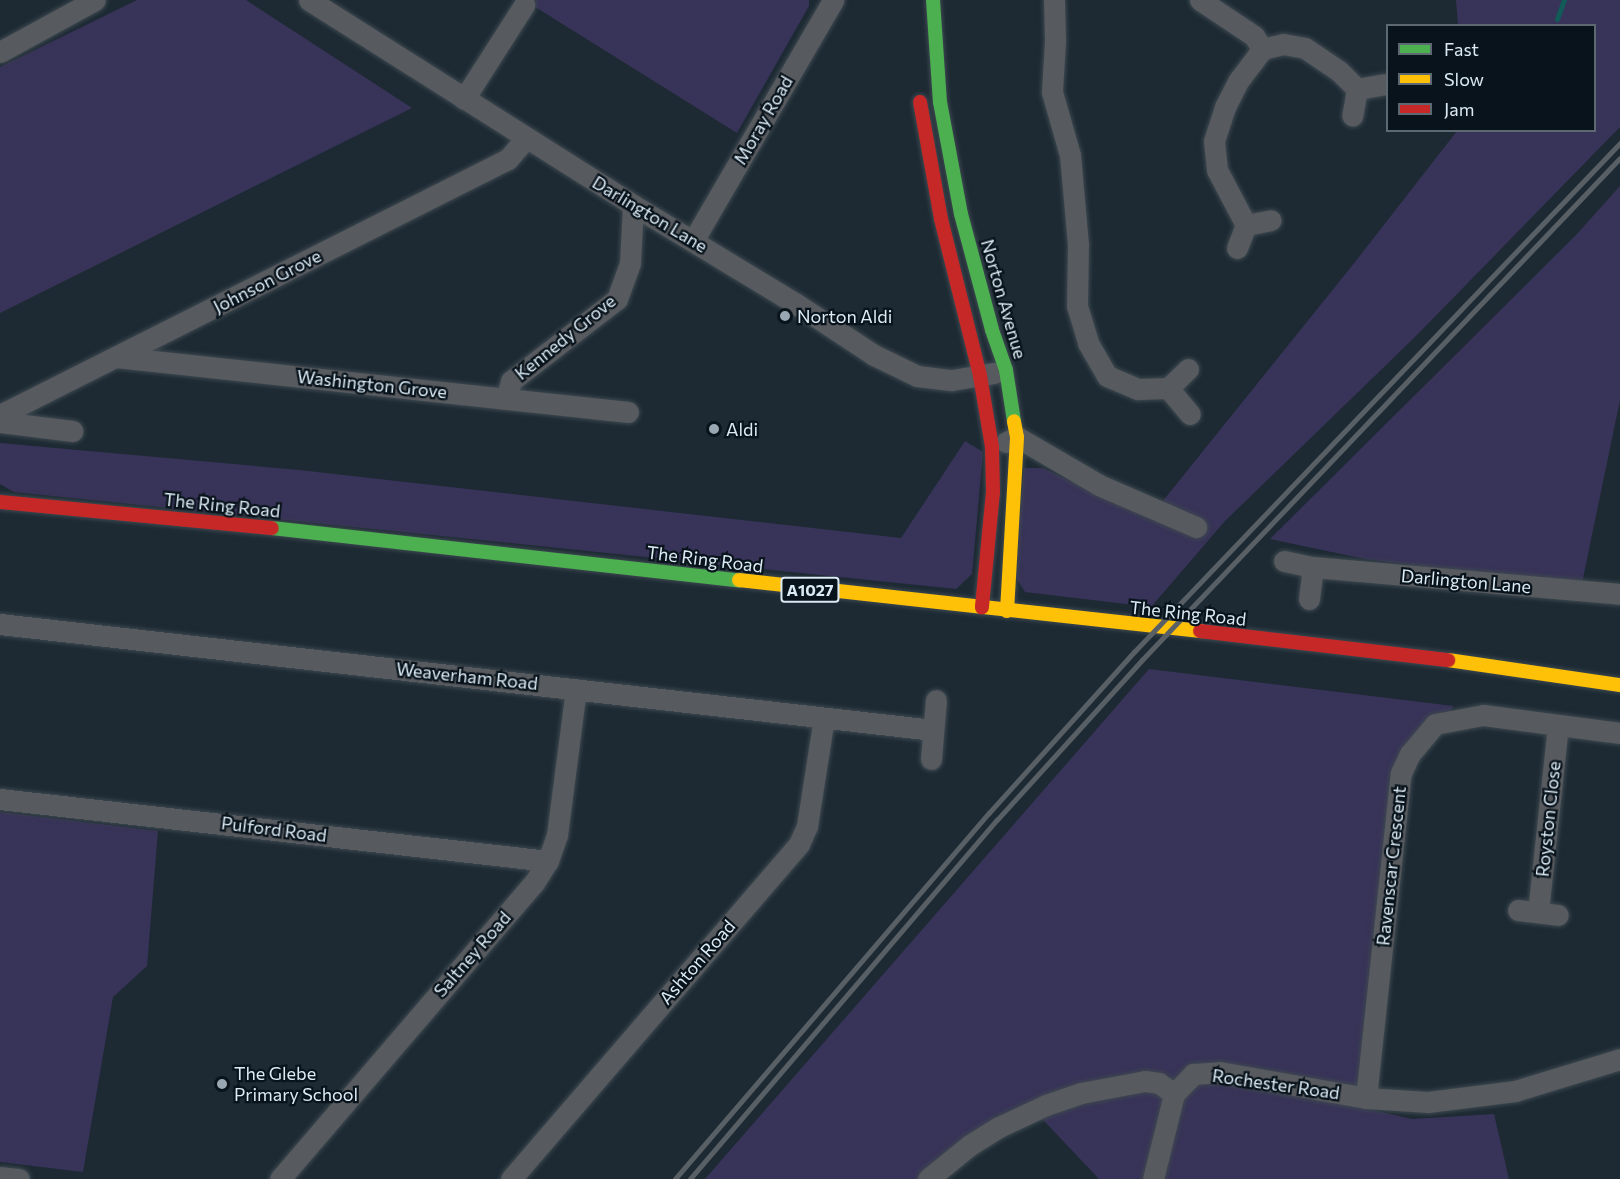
<!DOCTYPE html>
<style>
body{margin:0}
#map{position:relative;width:1620px;height:1179px;overflow:hidden;background:#1d2a33;font-family:Commissioner,sans-serif}
div>[style]{position:absolute}
.green>*{inset:0;background:#383358}
.stream>*{height:5px;margin:-2.5px;padding:0 2.5px;transform-origin:2.5px;border-radius:2.5px;background:#115b59}
.roads{filter:drop-shadow(0 0 2px #3d4850) drop-shadow(0 0 2px #3d4850)}
.street>*{height:21px;margin:-10.5px;padding:0 10.5px;transform-origin:10.5px;border-radius:10.5px;background:#575a5e}
.fast>*{height:14px;margin:-7px;padding:0 7px;transform-origin:7px;border-radius:7px;background:#4caf50}
.slow>*{height:14px;margin:-7px;padding:0 7px;transform-origin:7px;border-radius:7px;background:#ffc107}
.jam>*{height:14px;margin:-7px;padding:0 7px;transform-origin:7px;border-radius:7px;background:#c62828}
.rail>*{height:4.5px;margin:-2.25px;padding:0 2.25px;transform-origin:2.25px;border-radius:2.25px;background:#586066}
.dots>*{width:16px;height:16px;translate:-50% -50%;box-sizing:border-box;border:3px solid #09131b;border-radius:50%}
span{translate:-50% -50%;white-space:nowrap;text-align:center;line-height:1.15;-webkit-text-stroke:4.5px #09131b;paint-order:stroke}
.shield-label span{padding:2px 4px;background:#09131b;border:2px solid;border-radius:4px;-webkit-text-stroke-width:0}
.shield-label{font-size:16px;color:#dbeaf5;font-weight:700}
.street-label{font-size:18px;color:#dbeaf5}
.poi-label{font-size:18px;color:#dbeaf5}
.left{translate:0 -50%;text-align:left}
.legend{position:absolute;left:1386px;top:24px;width:210px;height:108px;box-sizing:border-box;background:#09131b;border:2px solid #5d6972;margin:0;padding:8px 10px;list-style:none;font-size:18px;color:#dbeaf5}
.legend li{display:flex;align-items:center;gap:12px;height:30px}
.legend b{width:30px;border:2px solid #5d6972}
</style>
<div id="map">
<div class="green">
<i style="clip-path:polygon(137px 0,246px 0,412px 108px,0 313px,0 67px)"></i>
<i style="clip-path:polygon(524px 0,809px 0,809px 6px,737px 133px)"></i>
<i style="clip-path:polygon(1456px 0,1620px 0,1620px 127px,1416px 336px,1225px 521px,1151px 607px,1025px 592px,1014px 575px,1024px 468px,1043px 468px,1156px 522px,1162px 502px,1355px 262px,1457px 131px,1594px 130px,1594px 26px,1458px 25px)"></i>
<i style="clip-path:polygon(1620px 186px,1620px 400px,1581px 588px,1365px 559px,1270px 539px,1576px 235px)"></i>
<i style="clip-path:polygon(965px 441px,983px 452px,972px 574px,956px 589px,14px 492px,0 484px,0 443px,299px 470px,901px 538px)"></i>
<i style="clip-path:polygon(1149px 669px,1454px 706px,1409px 757px,1368px 1109px,1412px 1119px,1494px 1114px,1509px 1179px,1099px 1179px,1029px 1105px,941px 1179px,705px 1179px)"></i>
<i style="clip-path:polygon(0 812px,158px 831px,147px 966px,113px 997px,83px 1172px,0 1162px)"></i>
</div>
<div class="stream">
<i style="left:1557px;top:19px;width:20px;rotate:-70deg"></i>
</div>
<div class="roads">
<div class="street">
<i style="left:309px;top:0;width:383px;rotate:32.3deg"></i>
<i style="left:633px;top:205px;width:189px;rotate:31.2deg"></i>
<i style="left:795px;top:303px;width:95px;rotate:33.4deg"></i>
<i style="left:874px;top:355px;width:48px;rotate:26deg"></i>
<i style="left:917px;top:376px;width:35px;rotate:7deg"></i>
<i style="left:952px;top:380px;width:43px;rotate:-9.5deg"></i>
<i style="left:1054px;top:0;width:41px;rotate:88.6deg"></i>
<i style="left:1055px;top:41px;width:51px;rotate:93.4deg"></i>
<i style="left:1052px;top:92px;width:66px;rotate:74.1deg"></i>
<i style="left:1070px;top:155px;width:89px;rotate:84.9deg"></i>
<i style="left:1078px;top:244px;width:62px;rotate:90.9deg"></i>
<i style="left:1077px;top:306px;width:39px;rotate:73deg"></i>
<i style="left:1088px;top:343px;width:38px;rotate:60deg"></i>
<i style="left:1107px;top:376px;width:34px;rotate:23deg"></i>
<i style="left:1138px;top:389px;width:30px;rotate:-2deg"></i>
<i style="left:1200px;top:0;width:65px;rotate:33.7deg"></i>
<i style="left:1254px;top:36px;width:15px;rotate:58deg"></i>
<i style="left:0;top:52px;width:108px;rotate:-28.7deg"></i>
<i style="left:1357px;top:89px;width:28px;rotate:-10deg"></i>
<i style="left:464px;top:99px;width:112px;rotate:-57.4deg"></i>
<i style="left:1246px;top:225px;width:25px;rotate:-11deg"></i>
<i style="left:693px;top:241px;width:279px;rotate:-59.8deg"></i>
<i style="left:1237px;top:248px;width:25px;rotate:-69deg"></i>
<i style="left:1246px;top:225px;width:62px;rotate:-117.8deg"></i>
<i style="left:1217px;top:170px;width:29px;rotate:-96deg"></i>
<i style="left:1214px;top:141px;width:36px;rotate:-72deg"></i>
<i style="left:1225px;top:107px;width:30px;rotate:-63deg"></i>
<i style="left:1239px;top:80px;width:39px;rotate:-53deg"></i>
<i style="left:1262px;top:49px;width:22px;rotate:-13deg"></i>
<i style="left:1283px;top:44px;width:22px;rotate:10deg"></i>
<i style="left:1305px;top:48px;width:41px;rotate:34.1deg"></i>
<i style="left:1339px;top:71px;width:25px;rotate:45deg"></i>
<i style="left:1357px;top:89px;width:27px;rotate:100deg"></i>
<i style="left:116px;top:357px;width:515px;rotate:6.13deg"></i>
<i style="left:1188px;top:369px;width:28px;rotate:136deg"></i>
<i style="left:1168px;top:388px;width:34px;rotate:50deg"></i>
<i style="left:506px;top:399px;width:19px;rotate:-74deg"></i>
<i style="left:511px;top:381px;width:134px;rotate:-37.7deg"></i>
<i style="left:617px;top:299px;width:38px;rotate:-70deg"></i>
<i style="left:630px;top:263px;width:58px;rotate:-87deg"></i>
<i style="left:0;top:415px;width:569px;rotate:-26.75deg"></i>
<i style="left:508px;top:159px;width:28px;rotate:-49deg"></i>
<i style="left:0;top:422px;width:73px;rotate:7.1deg"></i>
<i style="left:1006px;top:442px;width:12px;rotate:-24deg"></i>
<i style="left:1017px;top:437px;width:95px;rotate:30.3deg"></i>
<i style="left:1099px;top:485px;width:106px;rotate:23.4deg"></i>
<i style="left:1284px;top:561px;width:30px;rotate:12deg"></i>
<i style="left:1313px;top:567px;width:308px;rotate:5deg"></i>
<i style="left:1309px;top:599px;width:32px;rotate:-83deg"></i>
<i style="left:0;top:624px;width:939px;rotate:6.48deg"></i>
<i style="left:931px;top:759px;width:59px;rotate:-85.2deg"></i>
<i style="left:0;top:799px;width:551px;rotate:6.45deg"></i>
<i style="left:1518px;top:910px;width:40px;rotate:7.1deg"></i>
<i style="left:1538px;top:912px;width:187px;rotate:-83.9deg"></i>
<i style="left:1366px;top:1098px;width:327px;rotate:-83.9deg"></i>
<i style="left:1401px;top:773px;width:21px;rotate:-65deg"></i>
<i style="left:1410px;top:754px;width:39px;rotate:-50deg"></i>
<i style="left:1435px;top:724px;width:49px;rotate:-10.6deg"></i>
<i style="left:1483px;top:715px;width:138px;rotate:7.5deg"></i>
<i style="left:0;top:1177px;width:19px;rotate:6deg"></i>
<i style="left:280px;top:1179px;width:390px;rotate:-49.4deg"></i>
<i style="left:534px;top:883px;width:26px;rotate:-58deg"></i>
<i style="left:548px;top:861px;width:28px;rotate:-71deg"></i>
<i style="left:557px;top:835px;width:147px;rotate:-82.6deg"></i>
<i style="left:511px;top:1179px;width:442px;rotate:-49.3deg"></i>
<i style="left:799px;top:844px;width:20px;rotate:-66deg"></i>
<i style="left:807px;top:826px;width:109px;rotate:-81.1deg"></i>
<i style="left:928px;top:1179px;width:54px;rotate:-39deg"></i>
<i style="left:970px;top:1145px;width:34px;rotate:-32deg"></i>
<i style="left:999px;top:1127px;width:52px;rotate:-25.1deg"></i>
<i style="left:1046px;top:1105px;width:37px;rotate:-19deg"></i>
<i style="left:1081px;top:1093px;width:65px;rotate:-10.6deg"></i>
<i style="left:1145px;top:1081px;width:14px;rotate:8deg"></i>
<i style="left:1159px;top:1083px;width:19px;rotate:36deg"></i>
<i style="left:1153px;top:1179px;width:88px;rotate:-76.1deg"></i>
<i style="left:1174px;top:1094px;width:28px;rotate:-46deg"></i>
<i style="left:1193px;top:1074px;width:27px;rotate:-4deg"></i>
<i style="left:1220px;top:1072px;width:148px;rotate:10.1deg"></i>
<i style="left:1366px;top:1098px;width:62px;rotate:3.7deg"></i>
<i style="left:1428px;top:1102px;width:88px;rotate:-7.2deg"></i>
<i style="left:1515px;top:1091px;width:110px;rotate:-16.9deg"></i>
</div>
<div class="fast">
<i style="left:933px;top:0;width:102px;rotate:86.1deg"></i>
<i style="left:940px;top:102px;width:114px;rotate:79.4deg"></i>
<i style="left:961px;top:214px;width:120px;rotate:75deg"></i>
<i style="left:992px;top:330px;width:42px;rotate:70.7deg"></i>
<i style="left:1006px;top:370px;width:52px;rotate:81.1deg"></i>
<i style="left:272px;top:528px;width:470px;rotate:6.4deg"></i>
</div>
<div class="slow">
<i style="left:739px;top:580px;width:464px;rotate:6.3deg"></i>
<i style="left:1007px;top:611px;width:174px;rotate:-86.7deg"></i>
<i style="left:1017px;top:437px;width:16px;rotate:-101deg"></i>
<i style="left:1448px;top:660px;width:174px;rotate:8.3deg"></i>
</div>
<div class="jam">
<i style="left:920px;top:102px;width:119px;rotate:79.8deg"></i>
<i style="left:941px;top:219px;width:162px;rotate:76deg"></i>
<i style="left:980px;top:376px;width:72px;rotate:80.4deg"></i>
<i style="left:992px;top:447px;width:45px;rotate:88.7deg"></i>
<i style="left:993px;top:492px;width:116px;rotate:95.5deg"></i>
<i style="left:0;top:502px;width:273px;rotate:5.5deg"></i>
<i style="left:1200px;top:631px;width:250px;rotate:6.7deg"></i>
</div>
</div>
<div class="rail">
<i style="left:675px;top:1179px;width:482px;rotate:-49.4deg"></i>
<i style="left:989px;top:813px;width:217px;rotate:-48deg"></i>
<i style="left:1134px;top:652px;width:704px;rotate:-46.32deg"></i>
<i style="left:690px;top:1179px;width:472px;rotate:-49.5deg"></i>
<i style="left:997px;top:820px;width:216px;rotate:-47.8deg"></i>
<i style="left:1142px;top:660px;width:693px;rotate:-46.4deg"></i>
</div>
<div class="dots">
<i style="left:785px;top:316px;background:#98a7b1"></i>
<i style="left:714px;top:429px;background:#98a7b1"></i>
<i style="left:222px;top:1084px;background:#98a7b1"></i>
</div>
<div class="shield-label">
<span style="left:810px;top:590px">A1027</span>
</div>
<div class="street-label">
<span style="left:763px;top:120px;rotate:-60deg">Moray Road</span>
<span style="left:650px;top:214px;rotate:31deg">Darlington Lane</span>
<span style="left:267px;top:281px;rotate:-27deg">Johnson Grove</span>
<span style="left:1004px;top:299px;rotate:74deg">Norton Avenue</span>
<span style="left:565px;top:337px;rotate:-39deg">Kennedy Grove</span>
<span style="left:372px;top:384px;rotate:6deg">Washington Grove</span>
<span style="left:222px;top:505px;rotate:6deg">The Ring Road</span>
<span style="left:705px;top:559px;rotate:7deg">The Ring Road</span>
<span style="left:1466px;top:581px;rotate:5deg">Darlington Lane</span>
<span style="left:1188px;top:613px;rotate:6deg">The Ring Road</span>
<span style="left:467px;top:676px;rotate:6deg">Weaverham Road</span>
<span style="left:1548px;top:819px;rotate:-84deg">Royston Close</span>
<span style="left:274px;top:829px;rotate:7deg">Pulford Road</span>
<span style="left:1391px;top:866px;rotate:-84deg">Ravenscar Crescent</span>
<span style="left:472px;top:954px;rotate:-49deg">Saltney Road</span>
<span style="left:697px;top:962px;rotate:-49deg">Ashton Road</span>
<span style="left:1276px;top:1084px;rotate:8deg">Rochester Road</span>
</div>
<div class="poi-label">
<span class="left" style="left:797px;top:316px">Norton Aldi</span>
<span class="left" style="left:726px;top:429px">Aldi</span>
<span class="left" style="left:234px;top:1084px">The Glebe<br>Primary School</span>
</div>
<ul class="legend">
<li><b style="height:8px;background:#4caf50"></b>Fast</li>
<li><b style="height:8px;background:#ffc107"></b>Slow</li>
<li><b style="height:8px;background:#c62828"></b>Jam</li>
</ul>
</div>
